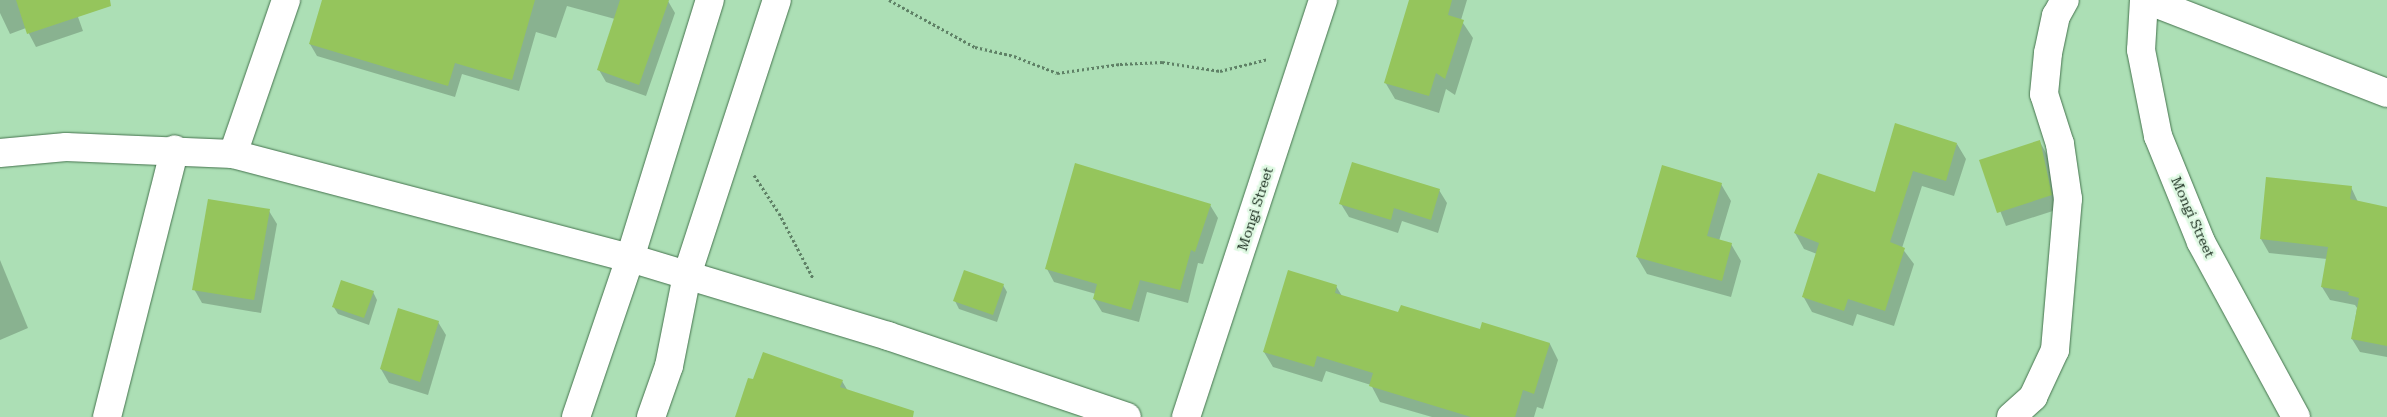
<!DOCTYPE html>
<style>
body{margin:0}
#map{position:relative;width:2387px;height:417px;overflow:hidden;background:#acdfb5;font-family:"Roboto Serif",serif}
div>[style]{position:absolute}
.shadow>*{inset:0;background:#0003}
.building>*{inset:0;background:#95c55c}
.path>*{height:3px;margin-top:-1.5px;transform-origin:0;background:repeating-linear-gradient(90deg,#5f8166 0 2.5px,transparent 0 5px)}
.roads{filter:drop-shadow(0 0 1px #45734e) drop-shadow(0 0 1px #45734e)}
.street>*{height:28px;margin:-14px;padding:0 14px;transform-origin:14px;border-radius:14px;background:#fff}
.secondary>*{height:28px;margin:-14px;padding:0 14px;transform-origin:14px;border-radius:14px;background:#fff}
span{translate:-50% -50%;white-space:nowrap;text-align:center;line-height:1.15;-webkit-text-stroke:5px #dff9e3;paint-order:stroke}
.street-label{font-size:14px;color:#1b2e1f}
</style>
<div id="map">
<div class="shadow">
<i style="clip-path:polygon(0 0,72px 0,83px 31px,36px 47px,26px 28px,10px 34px,0 13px)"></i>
<i style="clip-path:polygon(323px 0,663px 0,668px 1px,675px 13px,646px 96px,606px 82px,599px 70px,615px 19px,567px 6px,556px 38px,536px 32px,519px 91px,462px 74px,455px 97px,317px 56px,310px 44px)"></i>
<i style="clip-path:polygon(1410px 0,1467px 0,1461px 20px,1473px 38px,1455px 95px,1446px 89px,1439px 113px,1395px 99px,1385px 82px)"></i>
<i style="clip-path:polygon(2040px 142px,2047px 155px,2059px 209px,2006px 226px,1981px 161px)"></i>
<i style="clip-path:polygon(1957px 144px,1966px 159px,1954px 196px,1922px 186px,1902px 248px,1914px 264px,1894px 326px,1857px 314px,1853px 326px,1812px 312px,1803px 296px,1817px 254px,1804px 249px,1795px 233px,1876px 193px)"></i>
<i style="clip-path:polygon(2267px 178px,2351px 187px,2358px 202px,2387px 208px,2387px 357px,2360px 352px,2352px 339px,2357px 308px,2355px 305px,2330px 300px,2322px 287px,2327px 259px,2269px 253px,2261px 239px)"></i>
<i style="clip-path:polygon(1721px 184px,1731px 201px,1719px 241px,1731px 244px,1741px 261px,1731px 297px,1647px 274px,1637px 257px)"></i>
<i style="clip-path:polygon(1439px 190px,1447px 203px,1438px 233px,1402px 221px,1398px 233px,1349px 217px,1341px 204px)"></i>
<i style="clip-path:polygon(1210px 205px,1218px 218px,1203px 264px,1198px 263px,1188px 303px,1147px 292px,1139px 322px,1102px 312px,1094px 299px,1096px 294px,1054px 282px,1047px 269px)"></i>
<i style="clip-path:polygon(269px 211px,277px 224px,261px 313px,202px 303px,194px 289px)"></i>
<i style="clip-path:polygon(0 260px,28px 328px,0 340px)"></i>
<i style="clip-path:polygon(1003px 285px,1007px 292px,997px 322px,959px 309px,955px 301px)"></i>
<i style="clip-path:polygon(1336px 286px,1342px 296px,1399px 314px,1550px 344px,1558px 360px,1543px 409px,1537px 407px,1534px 417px,1432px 417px,1380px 402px,1371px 385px,1326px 371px,1322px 382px,1273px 367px,1264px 352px)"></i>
<i style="clip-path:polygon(373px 292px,377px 300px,369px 325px,338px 314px,333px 306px)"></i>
<i style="clip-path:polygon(438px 322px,446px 335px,428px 395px,389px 383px,381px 369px)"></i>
<i style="clip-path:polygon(842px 381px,848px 391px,896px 417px,736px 417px)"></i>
</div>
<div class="building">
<i style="clip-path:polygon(16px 0,110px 0,111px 6px,27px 34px)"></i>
<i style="clip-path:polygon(322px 0,535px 0,512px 80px,455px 63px,448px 86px,309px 44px)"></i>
<i style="clip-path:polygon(620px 0,669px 0,639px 85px,597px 70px)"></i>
<i style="clip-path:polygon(1409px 0,1452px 0,1448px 15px,1464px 20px,1445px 79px,1436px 73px,1429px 96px,1384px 83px)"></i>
<i style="clip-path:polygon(1895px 123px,1957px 143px,1946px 181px,1913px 171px,1890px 242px,1905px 248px,1885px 311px,1848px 299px,1844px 311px,1802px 297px,1819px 243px,1794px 233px,1818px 173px,1875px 192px)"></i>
<i style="clip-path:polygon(2040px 140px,2052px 195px,1997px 213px,1979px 160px)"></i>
<i style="clip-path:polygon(1352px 162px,1440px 189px,1431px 220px,1394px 208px,1391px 220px,1339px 204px)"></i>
<i style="clip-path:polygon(1075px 163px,1211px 204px,1195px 252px,1191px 250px,1180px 290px,1140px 280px,1131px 310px,1093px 299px,1097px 284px,1045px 269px)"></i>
<i style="clip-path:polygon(1662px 165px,1722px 183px,1707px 236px,1732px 243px,1722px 281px,1636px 257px)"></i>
<i style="clip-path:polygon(2266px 177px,2352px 186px,2350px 199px,2387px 207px,2387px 346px,2351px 339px,2359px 298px,2348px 295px,2349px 292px,2321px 287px,2328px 247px,2260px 239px)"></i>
<i style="clip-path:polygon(208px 199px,270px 209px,254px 300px,192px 290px)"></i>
<i style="clip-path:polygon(964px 270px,1004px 284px,993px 315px,953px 301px)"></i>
<i style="clip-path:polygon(1288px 270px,1337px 285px,1335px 293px,1398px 312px,1401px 305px,1480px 329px,1482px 322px,1550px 343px,1534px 394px,1523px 390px,1515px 417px,1471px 417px,1369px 386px,1373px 373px,1317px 356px,1314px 367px,1263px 352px)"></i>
<i style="clip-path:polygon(341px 280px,374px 291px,364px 318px,332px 307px)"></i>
<i style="clip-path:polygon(398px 308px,439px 321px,420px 382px,380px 369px)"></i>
<i style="clip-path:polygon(763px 352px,843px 380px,840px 387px,914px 411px,913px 417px,735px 417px,748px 378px,753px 379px)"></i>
</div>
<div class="path">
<i style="left:889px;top:0;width:98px;rotate:28.7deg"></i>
<i style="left:975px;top:47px;width:40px;rotate:13deg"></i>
<i style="left:1014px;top:56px;width:46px;rotate:21.6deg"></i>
<i style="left:1057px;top:73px;width:64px;rotate:-8.1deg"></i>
<i style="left:1120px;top:64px;width:42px;rotate:-2.7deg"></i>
<i style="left:1162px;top:62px;width:59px;rotate:8.8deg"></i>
<i style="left:1220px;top:71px;width:49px;rotate:-14deg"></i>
<i style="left:754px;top:175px;width:45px;rotate:56.7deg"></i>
<i style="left:779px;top:213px;width:73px;rotate:62.4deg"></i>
</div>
<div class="roads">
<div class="street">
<i style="left:2144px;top:0;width:50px;rotate:93.4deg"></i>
<i style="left:2141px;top:50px;width:88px;rotate:78.8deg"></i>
<i style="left:2158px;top:136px;width:114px;rotate:67.9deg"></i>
<i style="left:2201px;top:242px;width:199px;rotate:61.5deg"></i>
<i style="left:2147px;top:0;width:257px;rotate:21.2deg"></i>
<i style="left:0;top:153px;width:66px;rotate:-5.2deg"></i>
<i style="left:66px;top:147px;width:167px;rotate:2.4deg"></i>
<i style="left:233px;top:154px;width:410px;rotate:14.7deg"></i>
<i style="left:630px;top:258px;width:270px;rotate:16.8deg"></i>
<i style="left:888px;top:336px;width:252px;rotate:18.7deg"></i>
<i style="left:233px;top:154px;width:163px;rotate:-71deg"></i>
<i style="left:107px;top:417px;width:276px;rotate:-75.8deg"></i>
<i style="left:651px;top:417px;width:54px;rotate:-70.6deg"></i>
<i style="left:669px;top:366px;width:93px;rotate:-78.8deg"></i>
<i style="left:687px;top:275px;width:289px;rotate:-71.9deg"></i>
<i style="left:1186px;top:417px;width:439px;rotate:-71.8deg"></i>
<i style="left:2011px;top:417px;width:30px;rotate:-42deg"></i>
<i style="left:2033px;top:397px;width:52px;rotate:-64.9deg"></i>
<i style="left:2055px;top:350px;width:152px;rotate:-85.1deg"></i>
<i style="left:2068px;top:199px;width:56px;rotate:-98.3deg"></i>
<i style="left:2060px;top:144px;width:52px;rotate:-107.7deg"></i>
<i style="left:2044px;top:94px;width:41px;rotate:-84.4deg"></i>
<i style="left:2048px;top:53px;width:38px;rotate:-78deg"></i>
<i style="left:2056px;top:16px;width:18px;rotate:-61deg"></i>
</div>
<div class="secondary">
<i style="left:576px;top:417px;width:168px;rotate:-71.2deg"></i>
<i style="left:630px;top:258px;width:270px;rotate:-72.8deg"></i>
</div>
</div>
<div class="street-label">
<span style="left:1255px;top:209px;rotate:-72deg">Mongi Street</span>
<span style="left:2193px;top:217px;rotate:66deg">Mongi Street</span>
</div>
</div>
